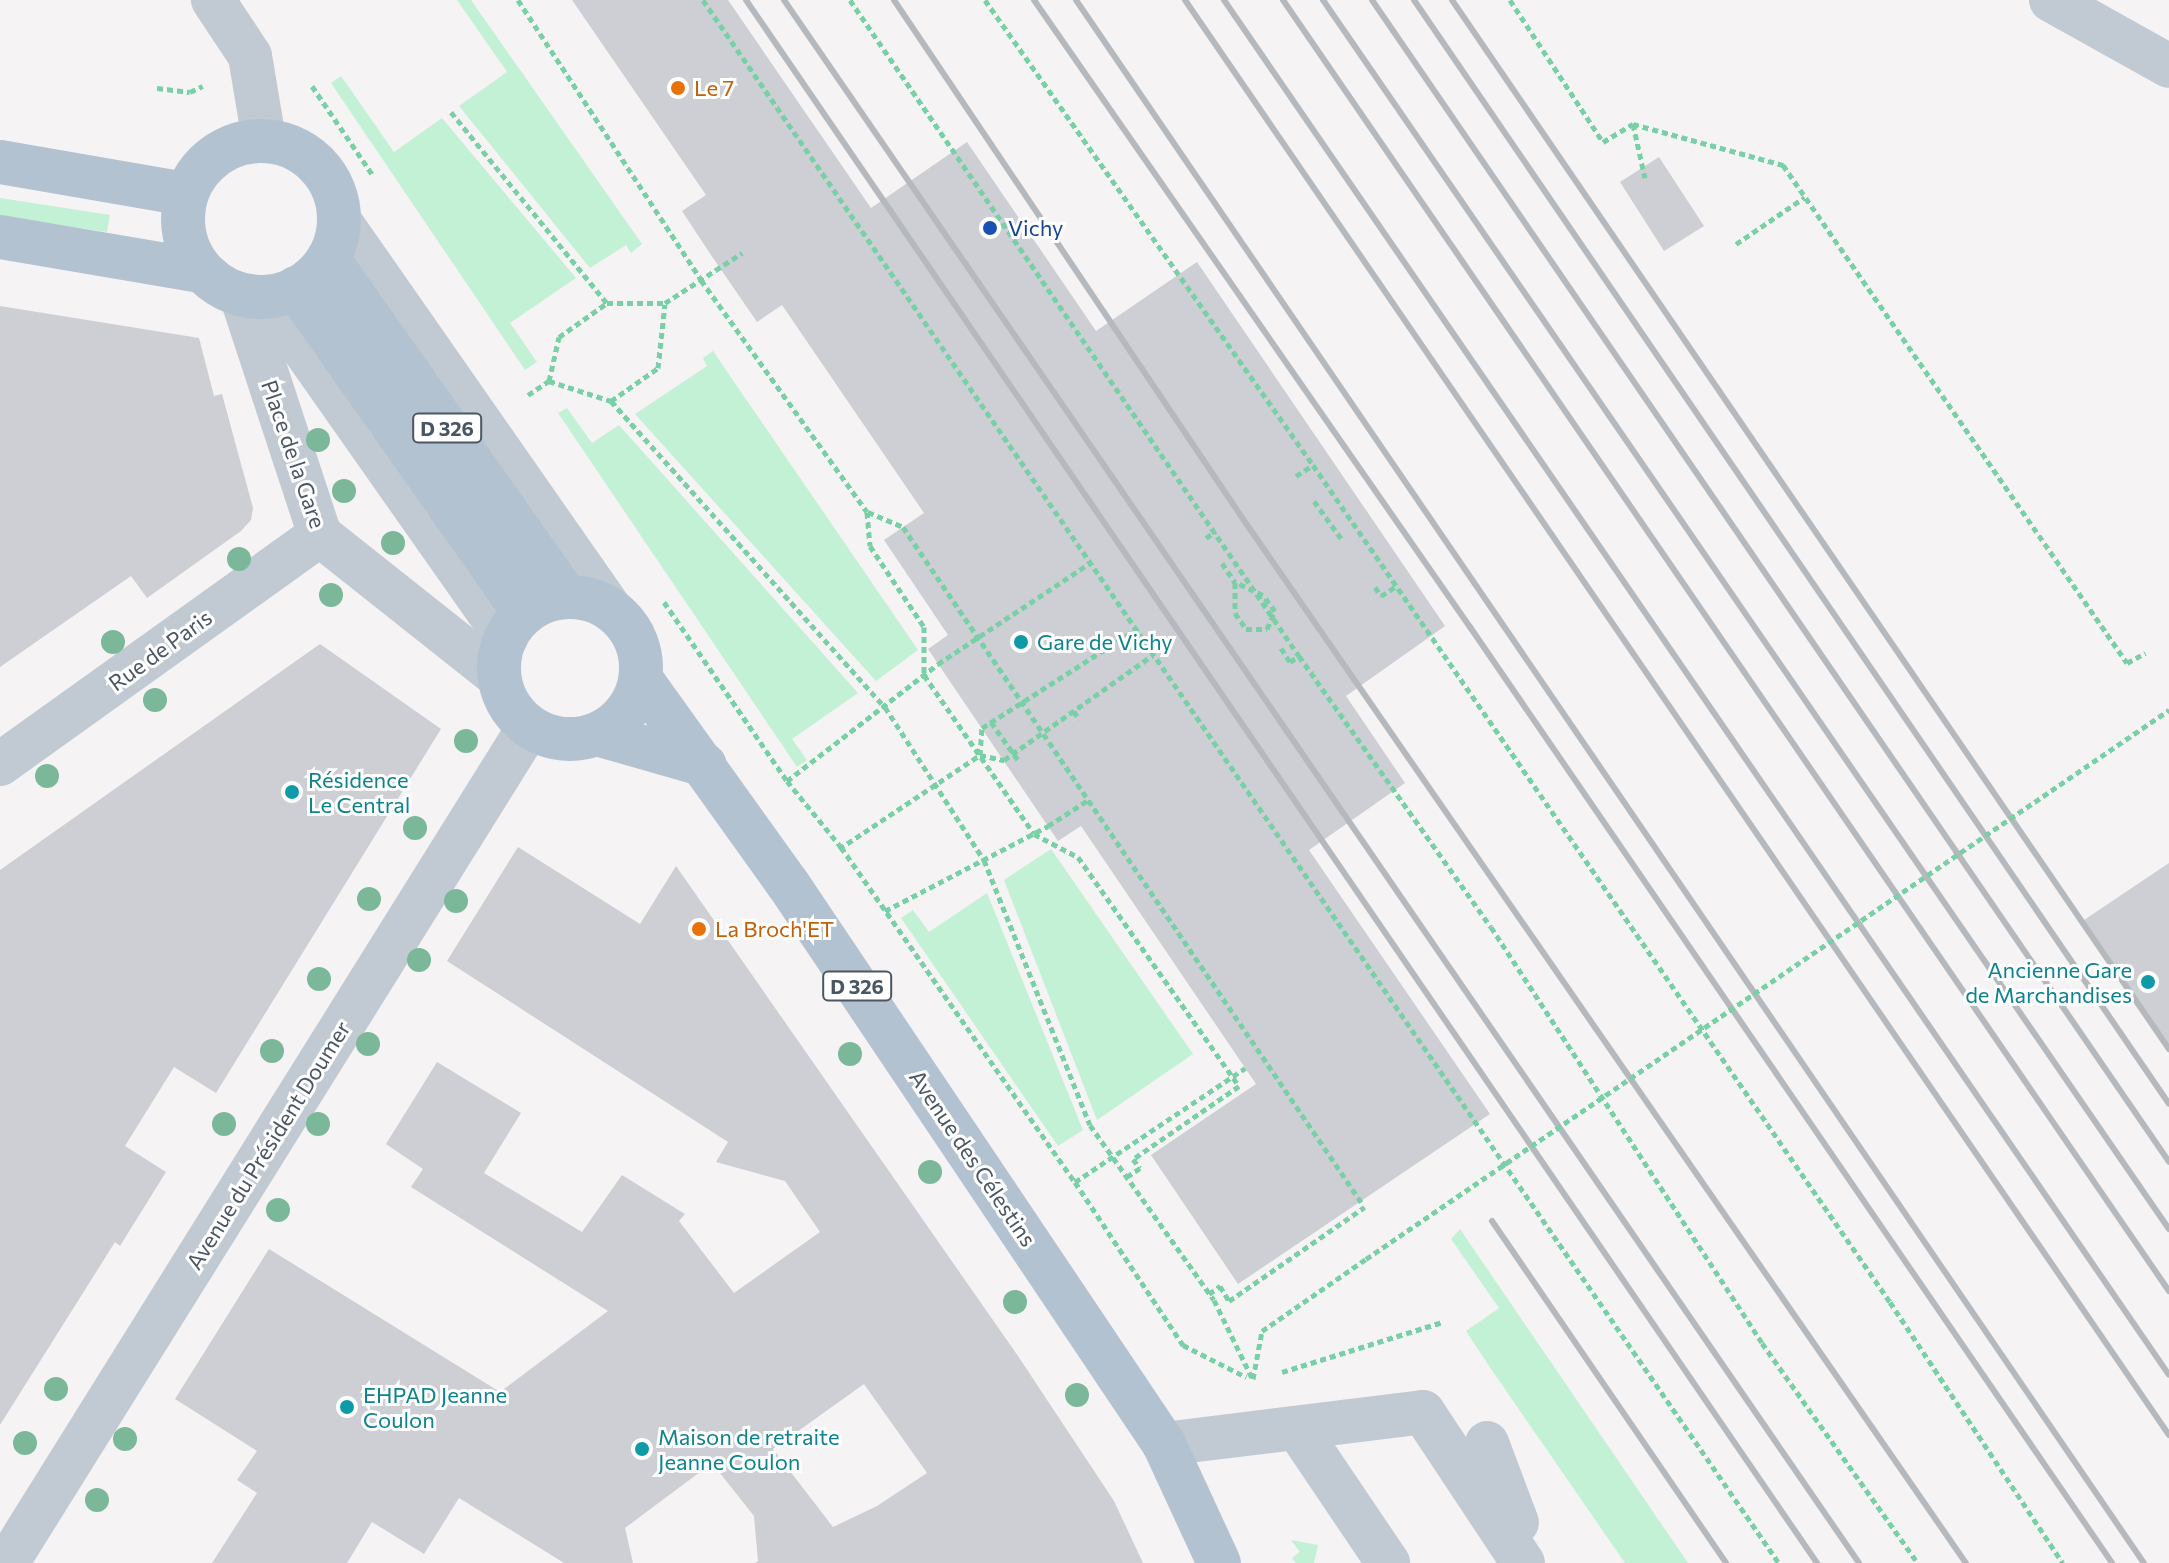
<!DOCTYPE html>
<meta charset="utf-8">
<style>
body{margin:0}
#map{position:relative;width:2169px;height:1563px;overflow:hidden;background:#f5f3f3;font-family:Commissioner,sans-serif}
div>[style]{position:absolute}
.green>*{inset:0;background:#c3f1d5}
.building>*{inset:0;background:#cdcfd5}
.path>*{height:5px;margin-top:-2.5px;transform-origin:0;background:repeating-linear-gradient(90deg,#7ad0a6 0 6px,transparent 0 10px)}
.minor>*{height:44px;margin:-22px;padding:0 22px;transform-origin:22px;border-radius:22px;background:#c1cad2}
.major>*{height:44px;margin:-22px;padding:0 22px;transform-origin:22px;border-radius:22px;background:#b3c2d1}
.major>.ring{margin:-22px;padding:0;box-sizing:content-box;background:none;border:44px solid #b3c2d1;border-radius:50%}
.rail>*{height:6px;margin:-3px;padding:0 3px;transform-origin:3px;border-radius:3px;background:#b5b8bd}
.path-bridge>*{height:5px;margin-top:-2.5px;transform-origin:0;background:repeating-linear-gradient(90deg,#7ad0a6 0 6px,transparent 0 10px)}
.trees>*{width:24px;height:24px;margin:-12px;border-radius:50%;background:#7bb799}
.dots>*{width:22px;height:22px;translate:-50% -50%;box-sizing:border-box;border:4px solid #fff;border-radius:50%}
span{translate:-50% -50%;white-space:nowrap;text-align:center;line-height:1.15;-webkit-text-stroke:6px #fff;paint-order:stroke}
.shield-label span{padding:2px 6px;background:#fff;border:2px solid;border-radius:6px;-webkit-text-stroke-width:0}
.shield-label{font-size:20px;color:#4a5661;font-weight:700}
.food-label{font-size:22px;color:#c56008}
.left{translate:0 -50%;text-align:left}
.transit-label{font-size:22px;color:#164399}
.street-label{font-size:22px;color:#4a5661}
.culture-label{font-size:22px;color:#0d838f}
.right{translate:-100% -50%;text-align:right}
</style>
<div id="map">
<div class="green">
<i style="clip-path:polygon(457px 0,471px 0,642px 244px,631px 253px,626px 245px,590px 268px,459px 106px,507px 72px)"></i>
<i style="clip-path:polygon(341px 76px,394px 152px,442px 118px,576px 278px,510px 323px,537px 362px,525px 370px,331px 83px)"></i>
<i style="clip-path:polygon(0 198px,110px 215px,107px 232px,0 216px)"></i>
<i style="clip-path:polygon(713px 351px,918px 650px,876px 681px,635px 414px,707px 366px,703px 358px)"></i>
<i style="clip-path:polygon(567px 408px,592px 443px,619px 425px,858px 693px,792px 739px,807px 760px,797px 767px,558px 413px)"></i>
<i style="clip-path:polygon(1051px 849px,1193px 1054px,1097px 1120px,1004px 880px)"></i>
<i style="clip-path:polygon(987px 893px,1083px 1130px,1058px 1146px,901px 918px,913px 910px,929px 932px)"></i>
<i style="clip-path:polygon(1460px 1229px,1688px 1563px,1625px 1563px,1491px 1369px,1466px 1331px,1499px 1308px,1451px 1239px)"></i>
<i style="clip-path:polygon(1291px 1540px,1318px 1545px,1314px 1563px,1296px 1563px,1292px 1558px,1300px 1552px)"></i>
</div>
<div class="building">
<i style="clip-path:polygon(572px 0,728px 0,871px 208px,967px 142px,1096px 331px,1197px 262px,1445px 626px,1346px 696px,1405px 783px,1309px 850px,1490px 1114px,1238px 1284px,1151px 1155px,1256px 1084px,1081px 826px,1058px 841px,928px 649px,948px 635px,884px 540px,924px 513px,782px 305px,757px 322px,711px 255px,682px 211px,706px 195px)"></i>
<i style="clip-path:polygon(1659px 157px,1704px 226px,1664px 251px,1620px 182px)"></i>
<i style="clip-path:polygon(0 306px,199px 338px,214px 396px,222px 394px,253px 508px,251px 520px,241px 531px,147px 598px,131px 576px,0 667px)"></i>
<i style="clip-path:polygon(320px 644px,441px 729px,216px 1093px,174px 1067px,125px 1146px,166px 1172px,120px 1246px,115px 1242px,0 1425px,0 870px)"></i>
<i style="clip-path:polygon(evenodd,518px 847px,640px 924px,676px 866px,1018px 1356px,1114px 1501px,1143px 1563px,755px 1563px,758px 1561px,754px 1516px,712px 1463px,625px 1528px,633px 1563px,564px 1563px,459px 1498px,424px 1554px,372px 1522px,347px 1563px,212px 1563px,257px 1493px,237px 1480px,257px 1451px,175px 1399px,269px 1249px,500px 1392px,608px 1311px,411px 1187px,423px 1169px,386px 1144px,437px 1062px,521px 1113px,484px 1173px,582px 1232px,622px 1175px,685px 1214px,679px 1221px,734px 1293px,820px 1232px,785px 1181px,716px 1162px,728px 1142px,447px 961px,518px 847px,864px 1384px,927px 1473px,877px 1506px,833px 1527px,773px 1449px,864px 1384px)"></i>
<i style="clip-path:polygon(2169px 863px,2169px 1045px,2084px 920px)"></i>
</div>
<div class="path">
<i style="left:518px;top:0;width:334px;rotate:56.8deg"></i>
<i style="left:701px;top:280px;width:285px;rotate:54.4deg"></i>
<i style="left:867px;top:512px;width:34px;rotate:85deg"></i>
<i style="left:870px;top:546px;width:97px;rotate:56.3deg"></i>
<i style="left:924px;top:627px;width:48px;rotate:90deg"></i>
<i style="left:924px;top:675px;width:193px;rotate:55.3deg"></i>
<i style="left:1034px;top:834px;width:50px;rotate:27.6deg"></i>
<i style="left:1078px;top:857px;width:280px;rotate:54.9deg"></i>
<i style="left:1239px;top:1086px;width:129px;rotate:145.4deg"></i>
<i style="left:1133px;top:1159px;width:11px;rotate:52deg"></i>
<i style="left:1140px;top:1168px;width:14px;rotate:146deg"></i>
<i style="left:703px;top:0;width:1898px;rotate:55.46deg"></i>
<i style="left:850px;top:0;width:795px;rotate:55.61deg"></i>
<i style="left:1299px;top:656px;width:332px;rotate:54.7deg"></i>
<i style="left:1491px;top:927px;width:496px;rotate:56.9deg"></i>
<i style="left:1762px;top:1343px;width:270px;rotate:54.7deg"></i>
<i style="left:985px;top:0;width:569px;rotate:54.8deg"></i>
<i style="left:1313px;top:465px;width:1017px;rotate:55.42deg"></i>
<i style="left:1890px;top:1302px;width:313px;rotate:56.5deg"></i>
<i style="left:1510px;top:0;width:170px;rotate:56.8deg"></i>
<i style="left:1603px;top:142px;width:35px;rotate:-31deg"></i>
<i style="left:1633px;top:124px;width:156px;rotate:15.3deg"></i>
<i style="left:1783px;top:165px;width:605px;rotate:55.36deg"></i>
<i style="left:2127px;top:663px;width:21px;rotate:-29deg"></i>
<i style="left:312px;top:86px;width:107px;rotate:55.7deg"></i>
<i style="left:157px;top:88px;width:33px;rotate:7deg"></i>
<i style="left:190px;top:92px;width:14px;rotate:-25deg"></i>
<i style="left:451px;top:112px;width:247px;rotate:50.8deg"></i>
<i style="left:1633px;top:124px;width:55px;rotate:77.5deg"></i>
<i style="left:1736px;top:244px;width:83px;rotate:-34.3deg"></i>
<i style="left:549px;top:381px;width:65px;rotate:17.9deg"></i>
<i style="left:611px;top:401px;width:57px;rotate:-35.1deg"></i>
<i style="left:658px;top:368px;width:64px;rotate:-83.8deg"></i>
<i style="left:528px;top:395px;width:25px;rotate:-34deg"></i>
<i style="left:549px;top:381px;width:45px;rotate:-77.2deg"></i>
<i style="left:559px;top:337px;width:59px;rotate:-35.3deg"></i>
<i style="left:607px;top:303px;width:58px"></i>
<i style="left:665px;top:303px;width:92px;rotate:-33deg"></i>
<i style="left:611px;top:401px;width:411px;rotate:48.2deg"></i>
<i style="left:885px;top:707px;width:182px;rotate:57.1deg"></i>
<i style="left:984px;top:860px;width:285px;rotate:68.2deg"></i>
<i style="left:1090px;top:1125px;width:214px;rotate:54.7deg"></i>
<i style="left:1214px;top:1300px;width:89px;rotate:64deg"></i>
<i style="left:1296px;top:476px;width:20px;rotate:-33deg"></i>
<i style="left:1314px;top:501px;width:49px;rotate:54.1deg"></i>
<i style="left:868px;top:512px;width:38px;rotate:23deg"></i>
<i style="left:903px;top:527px;width:816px;rotate:55.84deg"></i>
<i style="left:1206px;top:538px;width:12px;rotate:-35deg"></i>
<i style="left:1222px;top:563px;width:23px;rotate:56deg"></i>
<i style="left:1235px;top:582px;width:31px;rotate:90deg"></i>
<i style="left:1235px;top:613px;width:19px;rotate:55deg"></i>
<i style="left:1246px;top:629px;width:21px"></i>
<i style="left:1267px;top:629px;width:20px;rotate:-66deg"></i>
<i style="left:1275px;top:611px;width:20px;rotate:-127deg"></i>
<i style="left:1263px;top:595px;width:31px;rotate:-155deg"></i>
<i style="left:1375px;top:587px;width:11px;rotate:56deg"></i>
<i style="left:1381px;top:596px;width:17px;rotate:-33deg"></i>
<i style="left:664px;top:602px;width:217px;rotate:55.5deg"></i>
<i style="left:787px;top:781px;width:85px;rotate:50.7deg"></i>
<i style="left:841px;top:847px;width:409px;rotate:55.1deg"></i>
<i style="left:1075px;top:1182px;width:196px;rotate:56.5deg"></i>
<i style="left:1183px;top:1345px;width:71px;rotate:26.9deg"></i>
<i style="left:1281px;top:648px;width:17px;rotate:57deg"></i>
<i style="left:1290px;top:662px;width:11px;rotate:-34deg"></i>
<i style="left:1074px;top:711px;width:10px;rotate:61deg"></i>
<i style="left:991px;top:722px;width:47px;rotate:54.6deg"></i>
<i style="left:980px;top:755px;width:25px;rotate:12deg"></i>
<i style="left:1004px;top:760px;width:182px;rotate:-35.2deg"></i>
<i style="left:787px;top:781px;width:191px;rotate:-37.8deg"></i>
<i style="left:938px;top:664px;width:182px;rotate:-33.6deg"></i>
<i style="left:839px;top:849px;width:169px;rotate:-33.7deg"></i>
<i style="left:980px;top:755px;width:27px;rotate:-86deg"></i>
<i style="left:982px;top:728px;width:182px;rotate:-32.6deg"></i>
<i style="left:885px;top:911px;width:184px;rotate:-27.5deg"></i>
<i style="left:1048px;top:826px;width:48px;rotate:-33deg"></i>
<i style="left:1075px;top:1182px;width:205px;rotate:-33.8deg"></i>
<i style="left:1209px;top:1294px;width:14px;rotate:-36deg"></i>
<i style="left:1220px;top:1286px;width:17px;rotate:59deg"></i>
<i style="left:1229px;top:1301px;width:165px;rotate:-34.7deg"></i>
<i style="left:1282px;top:1372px;width:169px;rotate:-17.3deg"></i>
<i style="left:1253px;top:1379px;width:49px;rotate:-79.4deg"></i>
<i style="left:1262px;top:1331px;width:126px;rotate:-34.7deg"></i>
</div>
<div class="minor">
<i style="left:213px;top:0;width:67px;rotate:56.5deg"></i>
<i style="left:250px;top:56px;width:85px;rotate:80.5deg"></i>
<i style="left:2051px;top:0;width:135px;rotate:29.2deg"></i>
<i style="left:339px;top:220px;width:473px;rotate:55.1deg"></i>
<i style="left:241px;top:295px;width:253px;rotate:71.8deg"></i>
<i style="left:320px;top:535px;width:227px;rotate:38.4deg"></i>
<i style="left:267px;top:297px;width:416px;rotate:54.9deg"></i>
<i style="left:0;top:764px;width:393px;rotate:-35.6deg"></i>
<i style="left:1297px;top:1428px;width:163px;rotate:56deg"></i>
<i style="left:1487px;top:1443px;width:85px;rotate:69.4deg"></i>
<i style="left:1164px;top:1444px;width:261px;rotate:-7deg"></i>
<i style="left:1423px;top:1412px;width:181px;rotate:56.5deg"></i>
<i style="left:7px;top:1563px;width:986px;rotate:-58.02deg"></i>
</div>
<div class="major">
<i class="ring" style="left:183px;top:141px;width:112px;height:112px"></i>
<i style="left:0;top:162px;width:189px;rotate:9.8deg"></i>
<i style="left:0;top:237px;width:205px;rotate:9.6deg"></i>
<i style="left:328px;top:259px;width:413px;rotate:54.8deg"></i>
<i style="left:296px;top:288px;width:397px;rotate:54.9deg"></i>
<i class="ring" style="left:499px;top:597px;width:98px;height:98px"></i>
<i style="left:641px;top:679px;width:252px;rotate:54.4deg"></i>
<i style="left:788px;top:884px;width:675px;rotate:56.12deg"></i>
<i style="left:1164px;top:1444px;width:131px;rotate:65.2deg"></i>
<i style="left:597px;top:734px;width:112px;rotate:16deg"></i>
</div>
<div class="rail">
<i style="left:746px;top:0;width:1895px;rotate:55.58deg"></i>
<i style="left:784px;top:0;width:1897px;rotate:55.48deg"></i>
<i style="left:894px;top:0;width:625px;rotate:56.08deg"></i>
<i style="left:1243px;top:519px;width:1270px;rotate:55.3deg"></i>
<i style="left:1034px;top:0;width:764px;rotate:55.19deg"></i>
<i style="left:1470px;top:627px;width:1135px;rotate:55.55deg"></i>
<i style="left:1076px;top:0;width:1893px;rotate:55.66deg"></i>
<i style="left:1185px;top:0;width:1740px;rotate:55.56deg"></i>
<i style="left:1224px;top:0;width:1668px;rotate:55.5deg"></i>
<i style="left:1283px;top:0;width:1566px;rotate:55.54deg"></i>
<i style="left:1323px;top:0;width:1492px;rotate:55.46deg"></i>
<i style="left:1372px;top:0;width:1409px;rotate:55.55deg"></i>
<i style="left:1414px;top:0;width:1337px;rotate:55.63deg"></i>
<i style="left:1452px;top:0;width:1271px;rotate:55.65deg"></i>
<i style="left:1492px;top:1221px;width:414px;rotate:55.6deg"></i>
</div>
<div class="path-bridge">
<i style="left:1366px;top:1259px;width:973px;rotate:-34.36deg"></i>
</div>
<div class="trees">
<i style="left:318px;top:440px"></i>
<i style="left:344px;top:491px"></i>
<i style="left:393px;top:543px"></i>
<i style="left:239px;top:559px"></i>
<i style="left:331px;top:595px"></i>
<i style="left:113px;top:642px"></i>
<i style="left:155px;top:700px"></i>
<i style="left:466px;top:741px"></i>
<i style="left:47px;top:776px"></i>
<i style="left:415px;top:828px"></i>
<i style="left:369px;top:899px"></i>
<i style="left:456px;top:901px"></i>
<i style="left:419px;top:960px"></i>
<i style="left:319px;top:979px"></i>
<i style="left:368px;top:1044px"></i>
<i style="left:272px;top:1051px"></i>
<i style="left:850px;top:1054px"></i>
<i style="left:224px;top:1124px"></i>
<i style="left:318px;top:1124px"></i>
<i style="left:930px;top:1172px"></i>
<i style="left:278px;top:1210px"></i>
<i style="left:1015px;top:1302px"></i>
<i style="left:56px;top:1389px"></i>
<i style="left:1077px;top:1395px"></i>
<i style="left:125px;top:1439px"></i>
<i style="left:25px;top:1443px"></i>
<i style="left:97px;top:1500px"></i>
</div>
<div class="dots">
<i style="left:678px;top:88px;background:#e8710a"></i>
<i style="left:990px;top:228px;background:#1a4fb4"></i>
<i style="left:1021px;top:642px;background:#0f9aa8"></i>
<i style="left:292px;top:792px;background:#0f9aa8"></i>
<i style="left:699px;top:929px;background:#e8710a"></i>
<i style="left:2148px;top:982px;background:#0f9aa8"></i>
<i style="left:347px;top:1407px;background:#0f9aa8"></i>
<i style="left:642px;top:1449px;background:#0f9aa8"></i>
</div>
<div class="shield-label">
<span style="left:447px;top:428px">D 326</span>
<span style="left:857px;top:986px">D 326</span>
</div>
<div class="food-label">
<span class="left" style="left:694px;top:88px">Le 7</span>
<span class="left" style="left:715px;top:929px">La Broch'ET</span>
</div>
<div class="transit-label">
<span class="left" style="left:1008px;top:228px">Vichy</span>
</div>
<div class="street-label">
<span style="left:294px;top:454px;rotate:71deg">Place de la Gare</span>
<span style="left:160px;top:650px;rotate:-36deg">Rue de Paris</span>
<span style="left:268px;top:1145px;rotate:-58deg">Avenue du Président Doumer</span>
<span style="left:973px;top:1158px;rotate:56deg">Avenue des Célestins</span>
</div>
<div class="culture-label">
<span class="left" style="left:1037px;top:642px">Gare de Vichy</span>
<span class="left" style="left:308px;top:792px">Résidence<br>Le Central</span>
<span class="right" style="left:2132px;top:982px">Ancienne Gare<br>de Marchandises</span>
<span class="left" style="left:363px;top:1407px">EHPAD Jeanne<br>Coulon</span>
<span class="left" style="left:658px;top:1449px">Maison de retraite<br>Jeanne Coulon</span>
</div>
</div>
